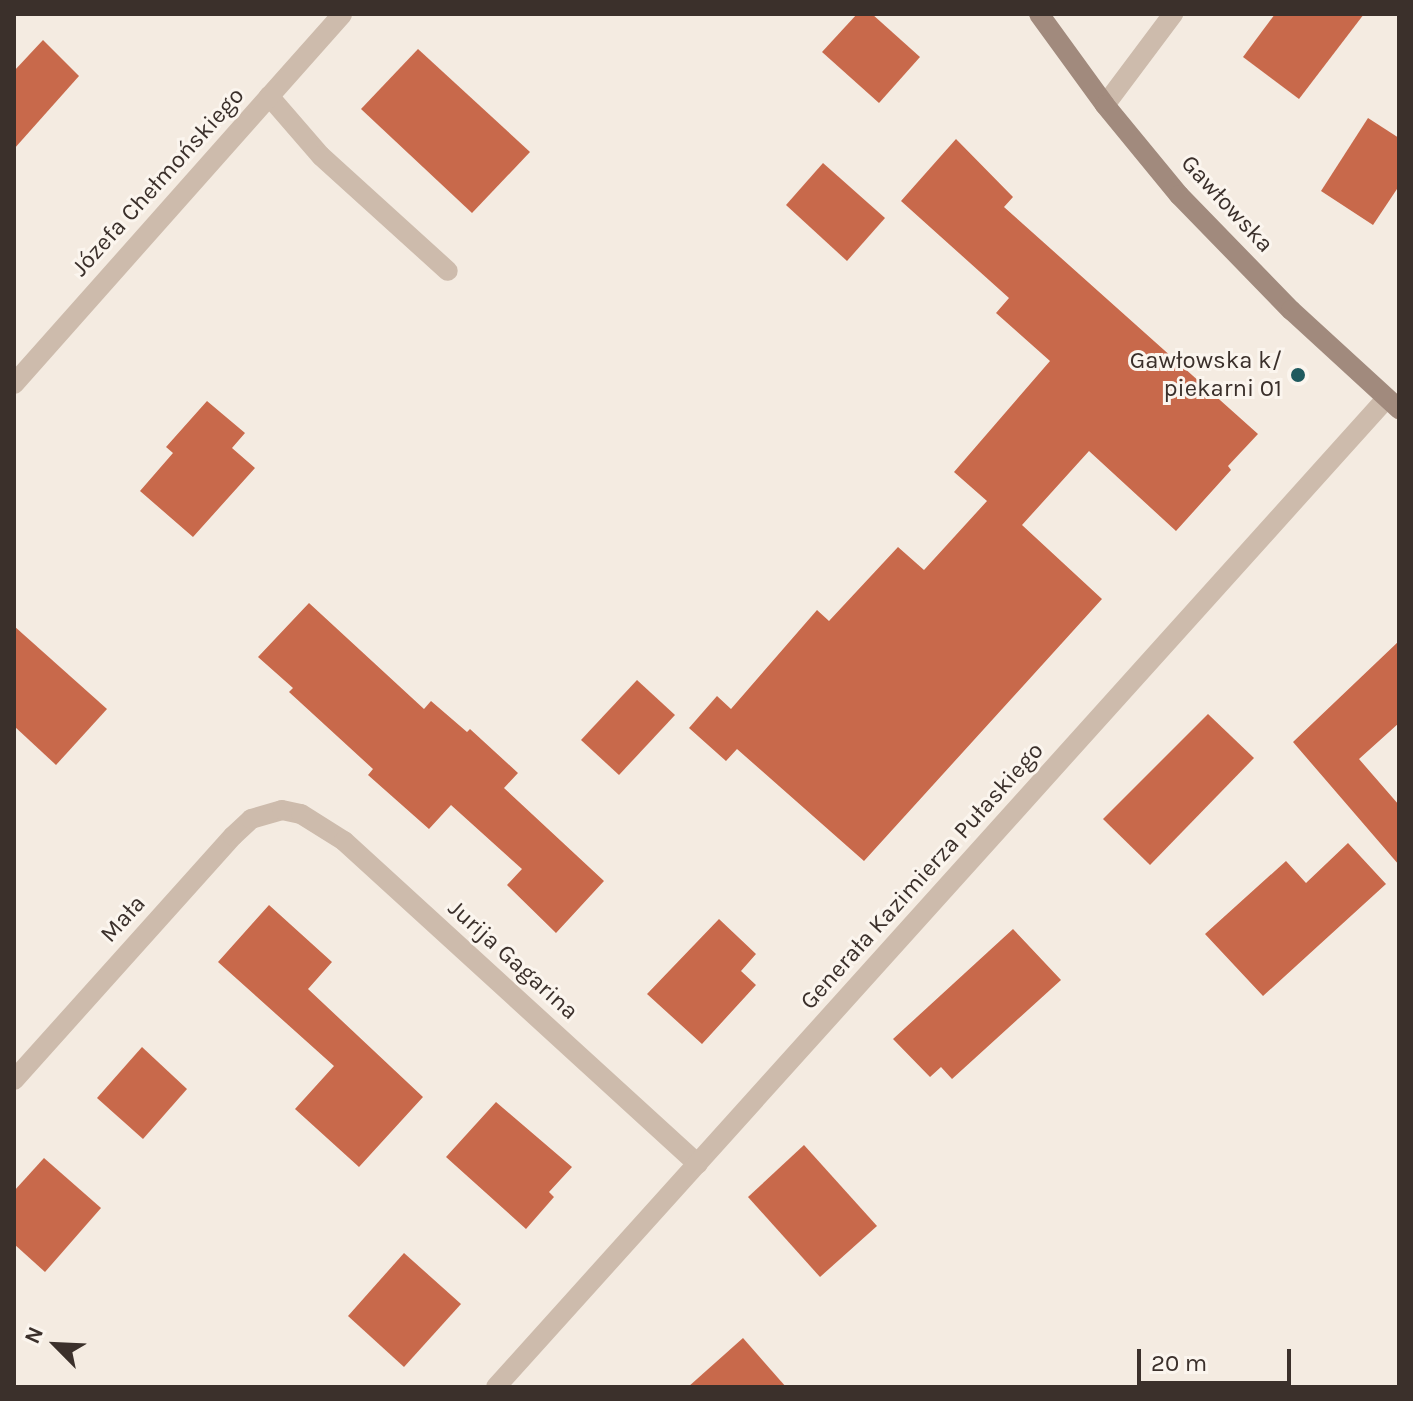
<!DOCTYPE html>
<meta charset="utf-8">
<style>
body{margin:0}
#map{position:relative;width:1413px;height:1401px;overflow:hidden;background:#f4ebe1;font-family:Karla,sans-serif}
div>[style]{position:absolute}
.building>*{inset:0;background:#c8694b}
.street>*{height:20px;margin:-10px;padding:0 10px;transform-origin:10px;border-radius:10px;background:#cdbbac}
.secondary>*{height:20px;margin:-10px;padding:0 10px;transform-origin:10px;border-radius:10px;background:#a18a7d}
.dots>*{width:22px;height:22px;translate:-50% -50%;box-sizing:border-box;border:4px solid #fbf5ee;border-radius:50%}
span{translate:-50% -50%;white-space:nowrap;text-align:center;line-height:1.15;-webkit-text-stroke:6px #fbf5ee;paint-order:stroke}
.street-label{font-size:24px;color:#3b302b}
.poi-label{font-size:24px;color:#3b302b}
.right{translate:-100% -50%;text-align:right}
.frame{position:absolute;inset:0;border:16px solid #3b302b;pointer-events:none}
.north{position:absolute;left:16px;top:1305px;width:80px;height:80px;-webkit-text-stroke:6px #fbf5ee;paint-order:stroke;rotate:294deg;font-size:22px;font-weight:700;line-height:32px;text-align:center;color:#3b302b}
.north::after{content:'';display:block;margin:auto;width:28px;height:36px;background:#3b302b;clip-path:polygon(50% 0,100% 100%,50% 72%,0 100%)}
.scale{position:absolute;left:1137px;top:1349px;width:154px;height:36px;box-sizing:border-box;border:4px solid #3b302b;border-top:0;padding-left:10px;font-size:24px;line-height:28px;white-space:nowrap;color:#3b302b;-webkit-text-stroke:6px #fbf5ee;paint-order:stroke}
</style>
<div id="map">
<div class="building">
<i style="clip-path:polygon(857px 14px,872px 14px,920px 57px,879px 103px,822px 52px)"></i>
<i style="clip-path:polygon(1275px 14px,1364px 14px,1299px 99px,1243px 57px)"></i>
<i style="clip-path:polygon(43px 40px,79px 76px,14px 149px,14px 71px)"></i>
<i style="clip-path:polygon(418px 49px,530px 152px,472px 213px,361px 109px)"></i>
<i style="clip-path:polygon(1368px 118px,1399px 138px,1399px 186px,1373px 225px,1321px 191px)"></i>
<i style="clip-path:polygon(956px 139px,1013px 197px,1004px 207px,1258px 434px,1228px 466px,1231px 470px,1176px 531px,1089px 451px,1022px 525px,1102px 599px,864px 861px,737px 749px,726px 761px,689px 728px,717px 696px,731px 709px,817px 610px,829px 621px,898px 547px,924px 570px,987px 501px,954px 472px,1050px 361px,996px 313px,1009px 298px,901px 201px)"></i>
<i style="clip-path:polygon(823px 163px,885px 218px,847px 261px,786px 205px)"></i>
<i style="clip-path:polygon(207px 401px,245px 433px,232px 448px,255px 468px,193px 537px,140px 491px,173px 453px,166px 447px)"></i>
<i style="clip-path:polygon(309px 603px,424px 709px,431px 701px,467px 732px,470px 729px,518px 773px,504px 788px,604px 881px,556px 933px,507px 885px,522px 869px,451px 805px,429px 829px,368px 775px,373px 769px,289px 692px,293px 688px,258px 657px)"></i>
<i style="clip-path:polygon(14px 626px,107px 709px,56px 765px,14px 726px)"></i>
<i style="clip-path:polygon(1399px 641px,1399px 723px,1359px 759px,1399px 805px,1399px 865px,1293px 742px)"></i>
<i style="clip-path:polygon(637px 680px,675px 715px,619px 775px,581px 740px)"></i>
<i style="clip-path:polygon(1208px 714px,1254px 758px,1150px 865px,1103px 819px)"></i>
<i style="clip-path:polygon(1348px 843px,1386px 884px,1263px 996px,1205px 934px,1286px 861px,1306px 883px)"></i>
<i style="clip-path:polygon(269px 905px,332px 962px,308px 989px,423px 1097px,359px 1167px,295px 1109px,334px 1066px,218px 962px)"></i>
<i style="clip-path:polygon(719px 919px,756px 954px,741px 971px,756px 985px,702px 1044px,647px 994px)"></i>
<i style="clip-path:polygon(1013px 929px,1061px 980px,952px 1079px,941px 1067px,930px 1077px,893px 1039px)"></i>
<i style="clip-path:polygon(142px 1047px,187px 1089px,143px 1139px,97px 1098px)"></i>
<i style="clip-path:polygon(496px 1102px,572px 1167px,549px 1192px,554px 1197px,526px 1229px,446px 1157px)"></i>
<i style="clip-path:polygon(804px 1145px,877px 1226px,820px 1277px,748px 1197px)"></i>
<i style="clip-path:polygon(44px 1158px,101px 1208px,45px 1272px,14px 1244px,14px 1191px)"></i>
<i style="clip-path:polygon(404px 1253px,461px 1304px,404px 1367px,348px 1316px)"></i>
<i style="clip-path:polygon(743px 1338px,786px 1387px,688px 1387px)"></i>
</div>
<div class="street">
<i style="left:269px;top:96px;width:79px;rotate:49.1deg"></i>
<i style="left:321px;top:156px;width:171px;rotate:42.2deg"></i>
<i style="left:1105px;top:105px;width:114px;rotate:-53.2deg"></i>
<i style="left:14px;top:384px;width:494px;rotate:-48.4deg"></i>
<i style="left:14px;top:1080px;width:328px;rotate:-48.1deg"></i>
<i style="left:233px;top:836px;width:25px;rotate:-43deg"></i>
<i style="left:251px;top:819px;width:32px;rotate:-16deg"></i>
<i style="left:282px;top:810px;width:19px;rotate:12deg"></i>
<i style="left:301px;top:814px;width:51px;rotate:32.1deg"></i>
<i style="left:344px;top:841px;width:479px;rotate:42.4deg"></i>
<i style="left:496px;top:1387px;width:1330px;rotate:-47.99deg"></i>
</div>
<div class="secondary">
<i style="left:1039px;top:14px;width:112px;rotate:54deg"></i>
<i style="left:1105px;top:105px;width:117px;rotate:50.6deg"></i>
<i style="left:1179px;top:195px;width:161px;rotate:45.8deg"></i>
<i style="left:1291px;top:310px;width:147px;rotate:42.5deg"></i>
</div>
<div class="dots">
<i style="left:1298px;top:375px;background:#1f5a5e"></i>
</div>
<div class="street-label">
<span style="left:158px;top:182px;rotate:-48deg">Józefa Chełmońskiego</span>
<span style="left:1227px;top:204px;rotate:47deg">Gawłowska</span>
<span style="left:922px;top:876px;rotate:-48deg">Generała Kazimierza Pułaskiego</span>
<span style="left:123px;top:919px;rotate:-48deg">Mała</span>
<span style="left:513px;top:960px;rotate:42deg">Jurija Gagarina</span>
</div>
<div class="poi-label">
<span class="right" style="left:1282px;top:375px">Gawłowska k/<br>piekarni 01</span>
</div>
<div class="frame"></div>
<div class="north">N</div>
<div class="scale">20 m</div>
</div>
